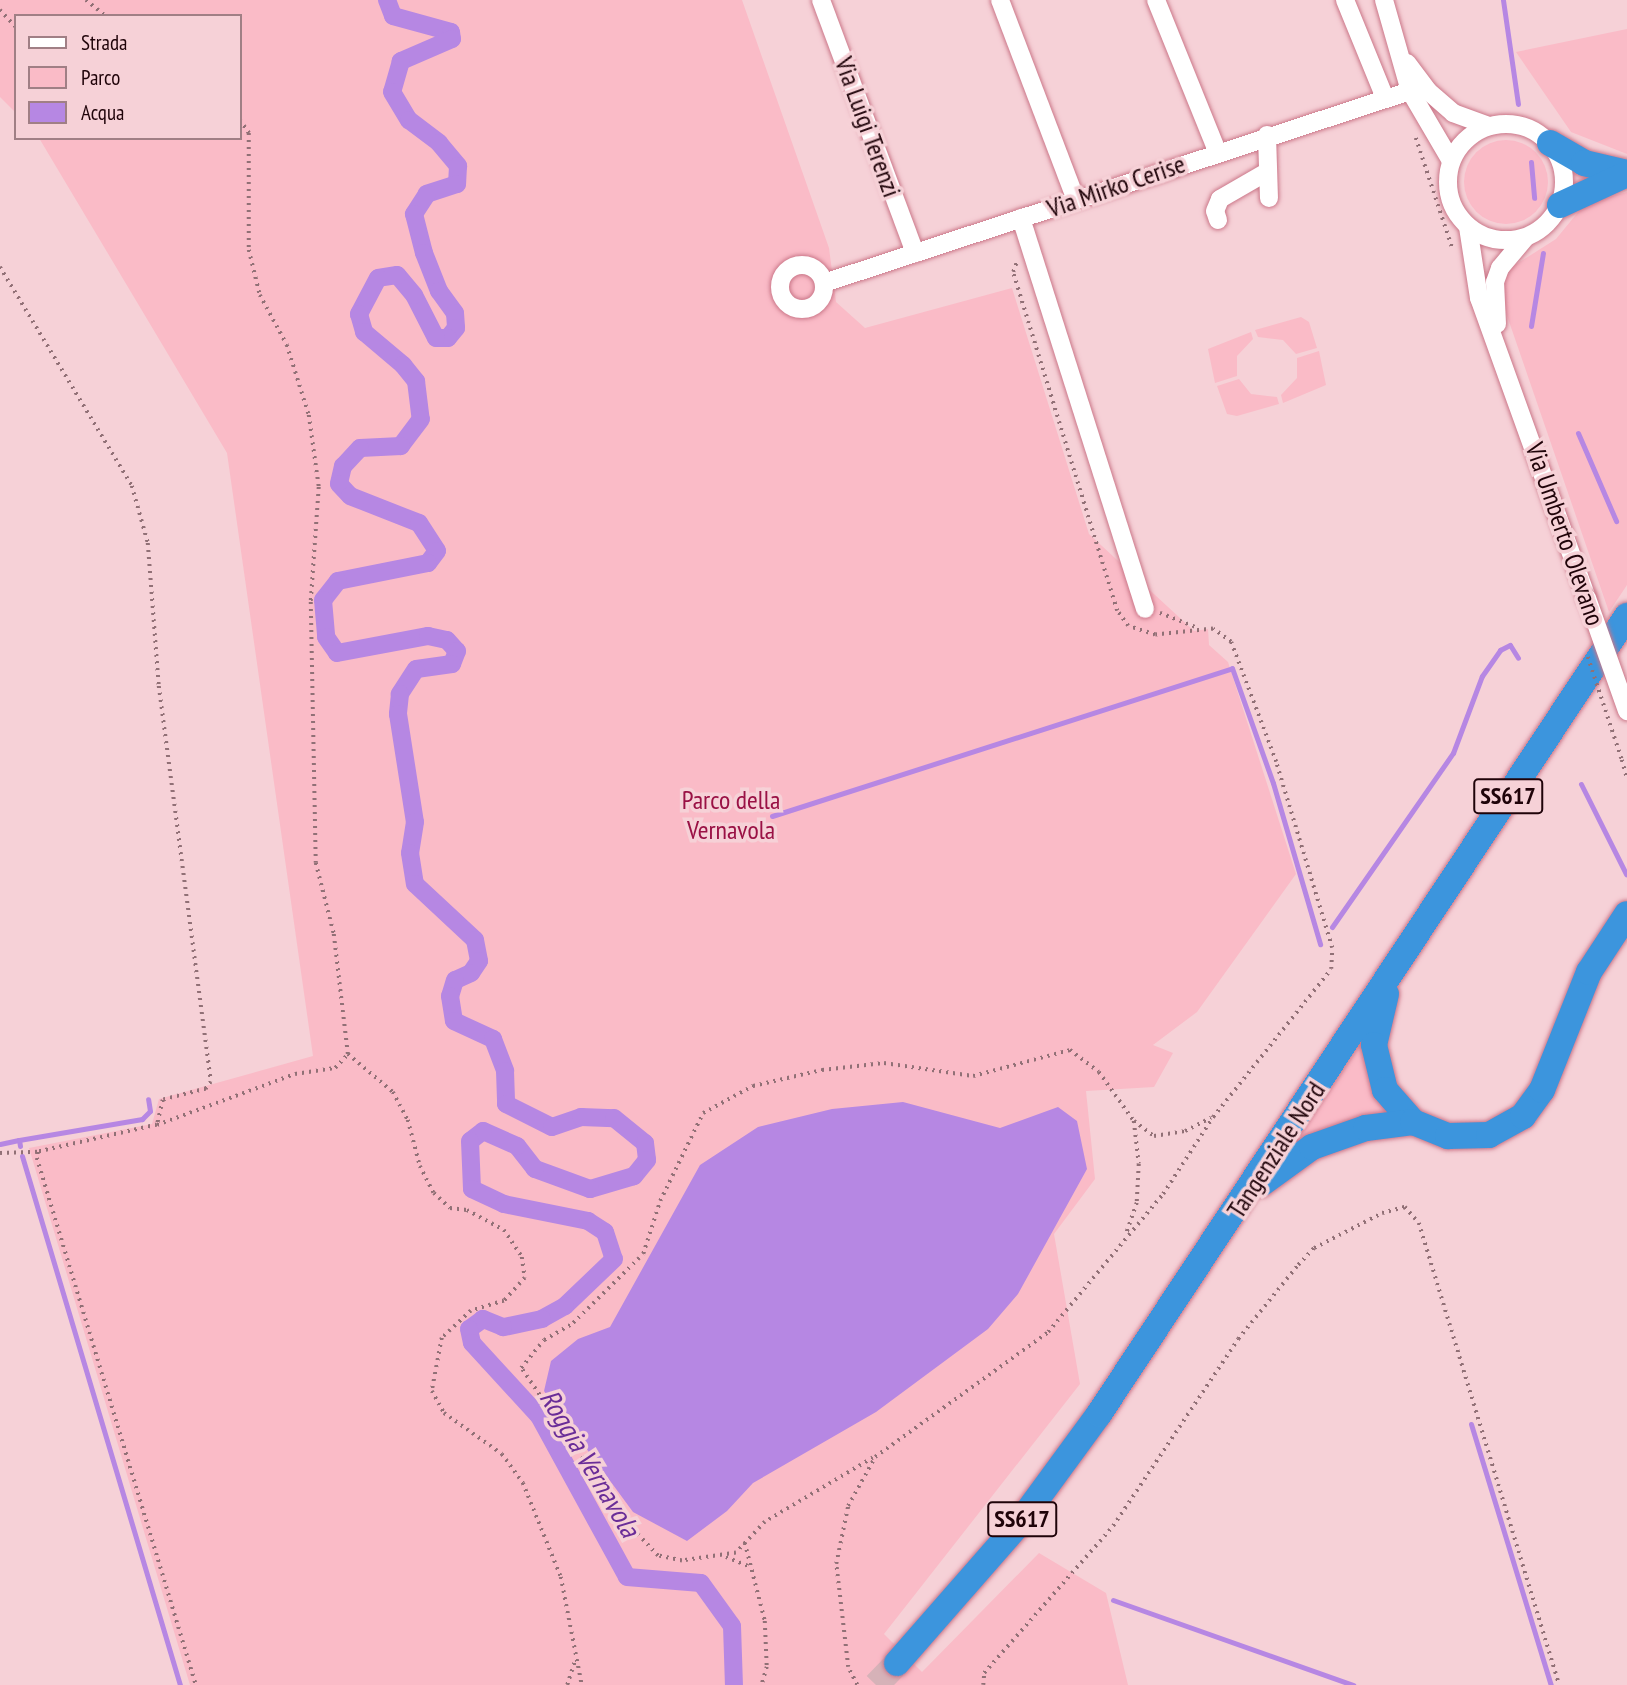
<!DOCTYPE html>
<style>
body{margin:0}
#map{position:relative;width:1627px;height:1685px;overflow:hidden;background:#f6d1d7;font-family:"PT Sans Narrow",sans-serif}
div>[style]{position:absolute}
.green>*{inset:0;background:#fabbc7}
.round{border-radius:50%}
.water>*{inset:0;background:#b687e3}
.stream>*{height:5px;margin:-2.5px;padding:0 2.5px;transform-origin:2.5px;border-radius:2.5px;background:#b687e3}
.canal>*{height:18px;margin:-9px;padding:0 9px;transform-origin:9px;border-radius:9px;background:#b687e3}
.highway-tunnel>*{height:26px;margin-top:-13px;transform-origin:0;background:repeating-linear-gradient(90deg,#d6b2b8 0 26px,transparent 0 39px)}
.path>*{height:3.5px;margin-top:-1.75px;transform-origin:0;background:repeating-linear-gradient(90deg,#917076 0 2px,transparent 0 7px)}
.roads{filter:drop-shadow(0 0 2px #cb7789) drop-shadow(0 0 2px #cb7789)}
.minor>*{height:18px;margin:-9px;padding:0 9px;transform-origin:9px;border-radius:9px;background:#fff}
.minor>.ring{margin:-9px;padding:0;box-sizing:content-box;background:none;border:18px solid #fff;border-radius:50%}
.highway>*{height:26px;margin:-13px;padding:0 13px;transform-origin:13px;border-radius:13px;background:#3c95dd}
.path-bridge>*{height:3.5px;margin-top:-1.75px;transform-origin:0;background:repeating-linear-gradient(90deg,#917076 0 2px,transparent 0 7px)}
.bridges{filter:drop-shadow(0 0 2px #cb7789) drop-shadow(0 0 2px #cb7789)}
.minor-bridge>*{height:18px;margin:-9px;padding:0 9px;transform-origin:9px;border-radius:9px;background:#fff}
span{translate:-50% -50%;white-space:nowrap;text-align:center;line-height:1.15;-webkit-text-stroke:7px #f6d1d7;paint-order:stroke}
.shield-label span{padding:2px 5px;background:#f6d1d7;border:2px solid;border-radius:5px;-webkit-text-stroke-width:0}
.shield-label{font-size:24px;color:#1f0309;font-weight:700}
.street-label{font-size:26px;color:#1f0309}
.park-label{font-size:26px;color:#9a1145}
.water-label{font-size:28px;color:#6a2d98;font-style:italic}
.legend{position:absolute;left:14px;top:14px;width:228px;height:126px;box-sizing:border-box;background:#f6d1d7;border:2px solid #a07f85;margin:0;padding:9px 12px;list-style:none;font-size:21px;color:#1f0309}
.legend li{display:flex;align-items:center;gap:14px;height:35px}
.legend b{width:35px;border:2px solid #a07f85}
</style>
<div id="map">
<div class="green">
<i style="clip-path:polygon(0 0,742px 0,829px 248px,836px 302px,865px 328px,1012px 288px,1089px 534px,1194px 631px,1208px 629px,1209px 645px,1228px 662px,1296px 874px,1197px 1012px,1153px 1045px,1173px 1053px,1154px 1087px,1086px 1091px,1095px 1179px,1054px 1234px,1080px 1384px,884px 1634px,922px 1672px,1039px 1553px,1106px 1593px,1128px 1685px,190px 1685px,29px 1148px,152px 1124px,159px 1099px,313px 1056px,227px 453px,39px 138px,240px 138px,240px 16px,16px 16px,16px 113px,0 97px)"></i>
<i style="clip-path:polygon(1627px 29px,1627px 154px,1571px 132px,1516px 52px)"></i>
<i class="round" style="left:1464px;top:140px;width:84px;height:84px"></i>
<i style="clip-path:polygon(1627px 192px,1627px 585px,1609px 612px,1503px 304px,1502px 285px,1512px 267px,1556px 239px,1579px 211px,1591px 202px)"></i>
<i style="clip-path:polygon(1301px 317px,1309px 322px,1317px 348px,1296px 354px,1283px 340px,1258px 337px,1255px 330px)"></i>
<i style="clip-path:polygon(1251px 332px,1253px 339px,1237px 356px,1237px 376px,1215px 383px,1208px 349px)"></i>
<i style="clip-path:polygon(1319px 351px,1326px 385px,1283px 403px,1281px 395px,1297px 378px,1297px 358px)"></i>
<i style="clip-path:polygon(1239px 379px,1251px 394px,1277px 397px,1279px 404px,1237px 416px,1227px 414px,1217px 386px)"></i>
<i style="clip-path:polygon(1361px 1044px,1401px 1118px,1302px 1142px,1301px 1134px)"></i>
</div>
<div class="water">
<i style="clip-path:polygon(903px 1102px,1000px 1128px,1058px 1107px,1077px 1121px,1087px 1169px,1018px 1294px,988px 1329px,876px 1412px,753px 1483px,727px 1511px,687px 1541px,633px 1512px,544px 1391px,551px 1361px,578px 1339px,610px 1327px,700px 1165px,758px 1127px,832px 1109px)"></i>
</div>
<div class="stream">
<i style="left:1503px;top:0;width:105px;rotate:81.8deg"></i>
<i style="left:1531px;top:162px;width:36px;rotate:85deg"></i>
<i style="left:1531px;top:326px;width:74px;rotate:-80.7deg"></i>
<i style="left:1578px;top:433px;width:96px;rotate:66.6deg"></i>
<i style="left:1581px;top:784px;width:101px;rotate:63.4deg"></i>
<i style="left:772px;top:816px;width:483px;rotate:-17.8deg"></i>
<i style="left:1232px;top:668px;width:122px;rotate:70.4deg"></i>
<i style="left:1273px;top:783px;width:168px;rotate:73.7deg"></i>
<i style="left:1332px;top:927px;width:212px;rotate:-55.2deg"></i>
<i style="left:1453px;top:753px;width:82px;rotate:-69.4deg"></i>
<i style="left:1482px;top:676px;width:32px;rotate:-55deg"></i>
<i style="left:1500px;top:650px;width:11px;rotate:-27deg"></i>
<i style="left:1510px;top:645px;width:15px;rotate:58deg"></i>
<i style="left:0;top:1144px;width:19px;rotate:-12deg"></i>
<i style="left:20px;top:1146px;width:6px;rotate:-99deg"></i>
<i style="left:19px;top:1140px;width:125px;rotate:-9.7deg"></i>
<i style="left:142px;top:1119px;width:11px;rotate:-45deg"></i>
<i style="left:150px;top:1111px;width:12px;rotate:-99deg"></i>
<i style="left:22px;top:1156px;width:552px;rotate:73.37deg"></i>
<i style="left:1471px;top:1424px;width:273px;rotate:73deg"></i>
<i style="left:1113px;top:1600px;width:255px;rotate:19.5deg"></i>
</div>
<div class="canal">
<i style="left:387px;top:0;width:17px;rotate:69deg"></i>
<i style="left:393px;top:16px;width:60px;rotate:15.4deg"></i>
<i style="left:451px;top:32px;width:7px;rotate:82deg"></i>
<i style="left:452px;top:39px;width:56px;rotate:156.7deg"></i>
<i style="left:401px;top:61px;width:32px;rotate:106deg"></i>
<i style="left:392px;top:92px;width:33px;rotate:59deg"></i>
<i style="left:409px;top:120px;width:38px;rotate:37deg"></i>
<i style="left:439px;top:143px;width:30px;rotate:50deg"></i>
<i style="left:458px;top:166px;width:18px;rotate:93deg"></i>
<i style="left:457px;top:184px;width:32px;rotate:162deg"></i>
<i style="left:427px;top:194px;width:24px;rotate:123deg"></i>
<i style="left:414px;top:214px;width:40px;rotate:75.6deg"></i>
<i style="left:424px;top:253px;width:41px;rotate:68.5deg"></i>
<i style="left:439px;top:291px;width:27px;rotate:54deg"></i>
<i style="left:455px;top:313px;width:15px;rotate:86deg"></i>
<i style="left:456px;top:328px;width:13px;rotate:129deg"></i>
<i style="left:448px;top:338px;width:12px;rotate:180deg"></i>
<i style="left:436px;top:338px;width:48px;rotate:-117.1deg"></i>
<i style="left:414px;top:295px;width:26px;rotate:-130deg"></i>
<i style="left:397px;top:275px;width:19px;rotate:171deg"></i>
<i style="left:378px;top:278px;width:41px;rotate:117.8deg"></i>
<i style="left:359px;top:314px;width:19px;rotate:74deg"></i>
<i style="left:364px;top:332px;width:51px;rotate:40.2deg"></i>
<i style="left:403px;top:365px;width:21px;rotate:51deg"></i>
<i style="left:416px;top:381px;width:38px;rotate:83deg"></i>
<i style="left:421px;top:419px;width:34px;rotate:127deg"></i>
<i style="left:401px;top:446px;width:41px;rotate:177.2deg"></i>
<i style="left:360px;top:448px;width:25px;rotate:133deg"></i>
<i style="left:343px;top:466px;width:18px;rotate:103deg"></i>
<i style="left:339px;top:484px;width:16px;rotate:47deg"></i>
<i style="left:350px;top:496px;width:74px;rotate:21.4deg"></i>
<i style="left:419px;top:523px;width:33px;rotate:57deg"></i>
<i style="left:437px;top:551px;width:15px;rotate:127deg"></i>
<i style="left:428px;top:563px;width:92px;rotate:168.7deg"></i>
<i style="left:338px;top:581px;width:24px;rotate:128deg"></i>
<i style="left:323px;top:600px;width:37px;rotate:85deg"></i>
<i style="left:326px;top:637px;width:19px;rotate:55deg"></i>
<i style="left:337px;top:653px;width:93px;rotate:-10.6deg"></i>
<i style="left:428px;top:636px;width:19px;rotate:12deg"></i>
<i style="left:447px;top:640px;width:15px;rotate:48deg"></i>
<i style="left:457px;top:651px;width:14px;rotate:111deg"></i>
<i style="left:452px;top:664px;width:36px;rotate:172deg"></i>
<i style="left:416px;top:669px;width:30px;rotate:123deg"></i>
<i style="left:400px;top:694px;width:20px;rotate:96deg"></i>
<i style="left:398px;top:714px;width:109px;rotate:81.1deg"></i>
<i style="left:415px;top:822px;width:31px;rotate:99deg"></i>
<i style="left:410px;top:853px;width:31px;rotate:81deg"></i>
<i style="left:415px;top:884px;width:82px;rotate:43deg"></i>
<i style="left:475px;top:940px;width:21px;rotate:79deg"></i>
<i style="left:479px;top:961px;width:14px;rotate:124deg"></i>
<i style="left:471px;top:973px;width:17px;rotate:156deg"></i>
<i style="left:455px;top:980px;width:17px;rotate:107deg"></i>
<i style="left:450px;top:996px;width:25px;rotate:81deg"></i>
<i style="left:454px;top:1021px;width:43px;rotate:24.8deg"></i>
<i style="left:493px;top:1039px;width:34px;rotate:69deg"></i>
<i style="left:505px;top:1071px;width:33px;rotate:88deg"></i>
<i style="left:506px;top:1104px;width:51px;rotate:26.6deg"></i>
<i style="left:552px;top:1127px;width:31px;rotate:-19deg"></i>
<i style="left:581px;top:1117px;width:33px;rotate:2deg"></i>
<i style="left:614px;top:1118px;width:40px;rotate:39deg"></i>
<i style="left:645px;top:1143px;width:17px;rotate:83deg"></i>
<i style="left:647px;top:1160px;width:21px;rotate:129deg"></i>
<i style="left:634px;top:1176px;width:46px;rotate:163.5deg"></i>
<i style="left:590px;top:1189px;width:59px;rotate:-160deg"></i>
<i style="left:535px;top:1169px;width:29px;rotate:-128deg"></i>
<i style="left:517px;top:1146px;width:37px;rotate:-156deg"></i>
<i style="left:483px;top:1131px;width:16px;rotate:142deg"></i>
<i style="left:470px;top:1141px;width:48px;rotate:87.6deg"></i>
<i style="left:472px;top:1189px;width:35px;rotate:25deg"></i>
<i style="left:504px;top:1204px;width:86px;rotate:11.4deg"></i>
<i style="left:588px;top:1221px;width:20px;rotate:33deg"></i>
<i style="left:605px;top:1232px;width:28px;rotate:72deg"></i>
<i style="left:614px;top:1259px;width:68px;rotate:136.2deg"></i>
<i style="left:565px;top:1306px;width:26px;rotate:151deg"></i>
<i style="left:542px;top:1319px;width:40px;rotate:168deg"></i>
<i style="left:503px;top:1327px;width:22px;rotate:-158deg"></i>
<i style="left:483px;top:1319px;width:17px;rotate:144deg"></i>
<i style="left:469px;top:1329px;width:14px;rotate:78deg"></i>
<i style="left:472px;top:1343px;width:99px;rotate:47.5deg"></i>
<i style="left:539px;top:1416px;width:183px;rotate:61.3deg"></i>
<i style="left:627px;top:1577px;width:74px;rotate:4.6deg"></i>
<i style="left:701px;top:1583px;width:53px;rotate:54.2deg"></i>
<i style="left:732px;top:1626px;width:59px;rotate:88.1deg"></i>
</div>
<div class="highway-tunnel">
<i style="left:876px;top:1685px;width:30px;rotate:-46deg"></i>
</div>
<div class="path">
<i style="left:86px;top:0;width:26px;rotate:39deg"></i>
<i style="left:0;top:10px;width:23px;rotate:47deg"></i>
<i style="left:240px;top:120px;width:16px;rotate:55deg"></i>
<i style="left:249px;top:133px;width:117px;rotate:90deg"></i>
<i style="left:249px;top:250px;width:46px;rotate:76.3deg"></i>
<i style="left:260px;top:295px;width:57px;rotate:61.6deg"></i>
<i style="left:287px;top:345px;width:73px;rotate:72.6deg"></i>
<i style="left:309px;top:415px;width:73px;rotate:82.1deg"></i>
<i style="left:319px;top:487px;width:115px;rotate:94deg"></i>
<i style="left:311px;top:602px;width:261px;rotate:88.9deg"></i>
<i style="left:316px;top:863px;width:73px;rotate:75.8deg"></i>
<i style="left:334px;top:934px;width:121px;rotate:83.3deg"></i>
<i style="left:348px;top:1054px;width:59px;rotate:40.2deg"></i>
<i style="left:393px;top:1092px;width:32px;rotate:62deg"></i>
<i style="left:408px;top:1120px;width:48px;rotate:75.4deg"></i>
<i style="left:420px;top:1166px;width:30px;rotate:63deg"></i>
<i style="left:434px;top:1193px;width:22px;rotate:43deg"></i>
<i style="left:450px;top:1208px;width:17px;rotate:7deg"></i>
<i style="left:467px;top:1210px;width:42px;rotate:28.4deg"></i>
<i style="left:504px;top:1230px;width:32px;rotate:56deg"></i>
<i style="left:522px;top:1257px;width:21px;rotate:82deg"></i>
<i style="left:525px;top:1278px;width:31px;rotate:132deg"></i>
<i style="left:504px;top:1301px;width:34px;rotate:163deg"></i>
<i style="left:471px;top:1311px;width:40px;rotate:137deg"></i>
<i style="left:442px;top:1338px;width:54px;rotate:100.7deg"></i>
<i style="left:432px;top:1391px;width:25px;rotate:61deg"></i>
<i style="left:444px;top:1413px;width:71px;rotate:35.3deg"></i>
<i style="left:502px;top:1454px;width:36px;rotate:54deg"></i>
<i style="left:523px;top:1483px;width:101px;rotate:68deg"></i>
<i style="left:561px;top:1577px;width:110px;rotate:79deg"></i>
<i style="left:1416px;top:138px;width:118px;rotate:71.7deg"></i>
<i style="left:0;top:267px;width:256px;rotate:58.9deg"></i>
<i style="left:132px;top:486px;width:59px;rotate:74.3deg"></i>
<i style="left:148px;top:543px;width:143px;rotate:85.6deg"></i>
<i style="left:159px;top:686px;width:399px;rotate:82.5deg"></i>
<i style="left:211px;top:1082px;width:9px;rotate:126deg"></i>
<i style="left:206px;top:1089px;width:44px;rotate:165.7deg"></i>
<i style="left:163px;top:1100px;width:26px;rotate:103deg"></i>
<i style="left:157px;top:1125px;width:122px;rotate:167.2deg"></i>
<i style="left:38px;top:1152px;width:6px;rotate:99deg"></i>
<i style="left:37px;top:1158px;width:550px;rotate:73.21deg"></i>
<i style="left:1160px;top:613px;width:41px;rotate:21.5deg"></i>
<i style="left:1622px;top:760px;width:18px;rotate:74deg"></i>
<i style="left:1134px;top:1121px;width:25px;rotate:37deg"></i>
<i style="left:1154px;top:1136px;width:31px;rotate:-9deg"></i>
<i style="left:1185px;top:1131px;width:29px;rotate:-27deg"></i>
<i style="left:157px;top:1125px;width:147px;rotate:-20.3deg"></i>
<i style="left:295px;top:1074px;width:40px;rotate:-8.5deg"></i>
<i style="left:335px;top:1068px;width:19px;rotate:-47deg"></i>
<i style="left:0;top:1153px;width:38px;rotate:-2deg"></i>
<i style="left:873px;top:1458px;width:126px;rotate:149.3deg"></i>
<i style="left:765px;top:1522px;width:42px;rotate:133.1deg"></i>
<i style="left:736px;top:1553px;width:55px;rotate:171.6deg"></i>
<i style="left:682px;top:1561px;width:25px;rotate:-168deg"></i>
<i style="left:658px;top:1556px;width:47px;rotate:-133.3deg"></i>
<i style="left:626px;top:1522px;width:186px;rotate:-124.3deg"></i>
<i style="left:521px;top:1368px;width:36px;rotate:-51deg"></i>
<i style="left:544px;top:1340px;width:34px;rotate:-30deg"></i>
<i style="left:573px;top:1323px;width:98px;rotate:-44.6deg"></i>
<i style="left:643px;top:1254px;width:56px;rotate:-72.2deg"></i>
<i style="left:660px;top:1201px;width:98px;rotate:-64deg"></i>
<i style="left:703px;top:1113px;width:57px;rotate:-28.4deg"></i>
<i style="left:753px;top:1086px;width:71px;rotate:-13.1deg"></i>
<i style="left:822px;top:1070px;width:62px;rotate:-6.4deg"></i>
<i style="left:884px;top:1063px;width:90px;rotate:8.3deg"></i>
<i style="left:973px;top:1076px;width:100px;rotate:-15deg"></i>
<i style="left:1070px;top:1050px;width:36px;rotate:37deg"></i>
<i style="left:1099px;top:1072px;width:60px;rotate:54.5deg"></i>
<i style="left:1134px;top:1121px;width:43px;rotate:83.4deg"></i>
<i style="left:1139px;top:1164px;width:39px;rotate:93deg"></i>
<i style="left:1137px;top:1203px;width:31px;rotate:109deg"></i>
<i style="left:745px;top:1543px;width:81px;rotate:75.6deg"></i>
<i style="left:765px;top:1621px;width:46px;rotate:87.5deg"></i>
<i style="left:767px;top:1667px;width:19px;rotate:106deg"></i>
<i style="left:726px;top:1557px;width:27px;rotate:22deg"></i>
<i style="left:567px;top:1685px;width:25px;rotate:-72deg"></i>
<i style="left:857px;top:1685px;width:20px;rotate:-117deg"></i>
<i style="left:848px;top:1667px;width:104px;rotate:-96.6deg"></i>
<i style="left:836px;top:1564px;width:59px;rotate:-78.3deg"></i>
<i style="left:848px;top:1506px;width:56px;rotate:-61.1deg"></i>
<i style="left:875px;top:1457px;width:213px;rotate:-35.8deg"></i>
<i style="left:1048px;top:1332px;width:180px;rotate:-50.2deg"></i>
<i style="left:1163px;top:1194px;width:92px;rotate:-57deg"></i>
<i style="left:1213px;top:1117px;width:189px;rotate:-51.4deg"></i>
<i style="left:1331px;top:969px;width:21px;rotate:-87deg"></i>
<i style="left:1332px;top:948px;width:194px;rotate:-106.8deg"></i>
<i style="left:1276px;top:762px;width:128px;rotate:-110.6deg"></i>
<i style="left:1231px;top:642px;width:22px;rotate:-144deg"></i>
<i style="left:1213px;top:629px;width:58px;rotate:174.1deg"></i>
<i style="left:1155px;top:635px;width:28px;rotate:-162deg"></i>
<i style="left:1128px;top:626px;width:19px;rotate:-126deg"></i>
<i style="left:1117px;top:611px;width:355px;rotate:-107.1deg"></i>
<i style="left:1013px;top:272px;width:12px;rotate:-70deg"></i>
<i style="left:983px;top:1685px;width:12px;rotate:-85deg"></i>
<i style="left:984px;top:1673px;width:196px;rotate:-48.7deg"></i>
<i style="left:1113px;top:1526px;width:225px;rotate:-56.2deg"></i>
<i style="left:1238px;top:1339px;width:95px;rotate:-51deg"></i>
<i style="left:1298px;top:1265px;width:23px;rotate:-47deg"></i>
<i style="left:1314px;top:1248px;width:76px;rotate:-27.2deg"></i>
<i style="left:1382px;top:1213px;width:24px;rotate:-15deg"></i>
<i style="left:1405px;top:1207px;width:21px;rotate:49deg"></i>
<i style="left:1419px;top:1223px;width:483px;rotate:73.1deg"></i>
</div>
<div class="roads">
<div class="minor">
<i style="left:821px;top:0;width:270px;rotate:69.6deg"></i>
<i style="left:1000px;top:0;width:214px;rotate:69.2deg"></i>
<i style="left:1156px;top:0;width:163px;rotate:68deg"></i>
<i style="left:1345px;top:0;width:106px;rotate:67.8deg"></i>
<i style="left:1384px;top:0;width:95px;rotate:74.1deg"></i>
<i style="left:1410px;top:91px;width:81px;rotate:59.6deg"></i>
<i style="left:1407px;top:63px;width:35px;rotate:53deg"></i>
<i style="left:1428px;top:91px;width:33px;rotate:41deg"></i>
<i style="left:1453px;top:113px;width:38px;rotate:20deg"></i>
<i class="ring" style="left:1448px;top:124px;width:98px;height:98px"></i>
<i style="left:1267px;top:135px;width:63px;rotate:88.2deg"></i>
<i style="left:1021px;top:218px;width:410px;rotate:72.4deg"></i>
<i style="left:1218px;top:220px;width:9px;rotate:-108deg"></i>
<i style="left:1215px;top:211px;width:13px;rotate:-67deg"></i>
<i style="left:1220px;top:199px;width:52px;rotate:-30deg"></i>
<i style="left:1468px;top:227px;width:72px;rotate:81.2deg"></i>
<i style="left:1479px;top:298px;width:319px;rotate:70.2deg"></i>
<i class="ring" style="left:780px;top:265px;width:26px;height:26px"></i>
<i style="left:824px;top:283px;width:617px;rotate:-18.14deg"></i>
<i style="left:1497px;top:324px;width:42px;rotate:-92.7deg"></i>
<i style="left:1495px;top:282px;width:15px;rotate:-70deg"></i>
<i style="left:1500px;top:268px;width:39px;rotate:-50deg"></i>
</div>
<div class="highway">
<i style="left:1550px;top:143px;width:39px;rotate:30deg"></i>
<i style="left:1584px;top:163px;width:44px;rotate:13.1deg"></i>
<i style="left:1560px;top:205px;width:74px;rotate:-24.8deg"></i>
<i style="left:1386px;top:994px;width:52px;rotate:103.2deg"></i>
<i style="left:1374px;top:1045px;width:46px;rotate:76.3deg"></i>
<i style="left:1385px;top:1090px;width:43px;rotate:48.8deg"></i>
<i style="left:1261px;top:1184px;width:63px;rotate:-36deg"></i>
<i style="left:1312px;top:1147px;width:57px;rotate:-19.4deg"></i>
<i style="left:1366px;top:1128px;width:47px;rotate:-7.3deg"></i>
<i style="left:1413px;top:1122px;width:38px;rotate:22deg"></i>
<i style="left:1448px;top:1136px;width:41px;rotate:-1.4deg"></i>
<i style="left:1489px;top:1135px;width:39px;rotate:-29deg"></i>
<i style="left:1523px;top:1116px;width:32px;rotate:-54deg"></i>
<i style="left:1542px;top:1090px;width:127px;rotate:-68.3deg"></i>
<i style="left:1589px;top:972px;width:69px;rotate:-56.8deg"></i>
<i style="left:897px;top:1663px;width:182px;rotate:-48.8deg"></i>
<i style="left:1017px;top:1526px;width:139px;rotate:-53.8deg"></i>
<i style="left:1099px;top:1414px;width:957px;rotate:-56.51deg"></i>
</div>
</div>
<div class="path-bridge">
<i style="left:1588px;top:657px;width:108px;rotate:71.7deg"></i>
</div>
<div class="bridges">
<div class="minor-bridge">
<i style="left:1587px;top:598px;width:120px;rotate:70.5deg"></i>
</div>
</div>
<div class="shield-label">
<span style="left:1508px;top:796px">SS617</span>
<span style="left:1022px;top:1519px">SS617</span>
</div>
<div class="street-label">
<span style="left:868px;top:127px;rotate:70deg">Via Luigi Terenzi</span>
<span style="left:1116px;top:186px;rotate:-19deg">Via Mirko Cerise</span>
<span style="left:1565px;top:534px;rotate:71deg">Via Umberto Olevano</span>
<span style="left:1276px;top:1150px;rotate:-57deg">Tangenziale Nord</span>
</div>
<div class="park-label">
<span style="left:731px;top:815px">Parco della<br>Vernavola</span>
</div>
<div class="water-label">
<span style="left:590px;top:1463px;rotate:59deg">Roggia Vernavola</span>
</div>
<ul class="legend">
<li><b style="height:9px;background:#fff"></b>Strada</li>
<li><b style="height:19px;background:#fabbc7"></b>Parco</li>
<li><b style="height:19px;background:#b687e3"></b>Acqua</li>
</ul>
</div>
